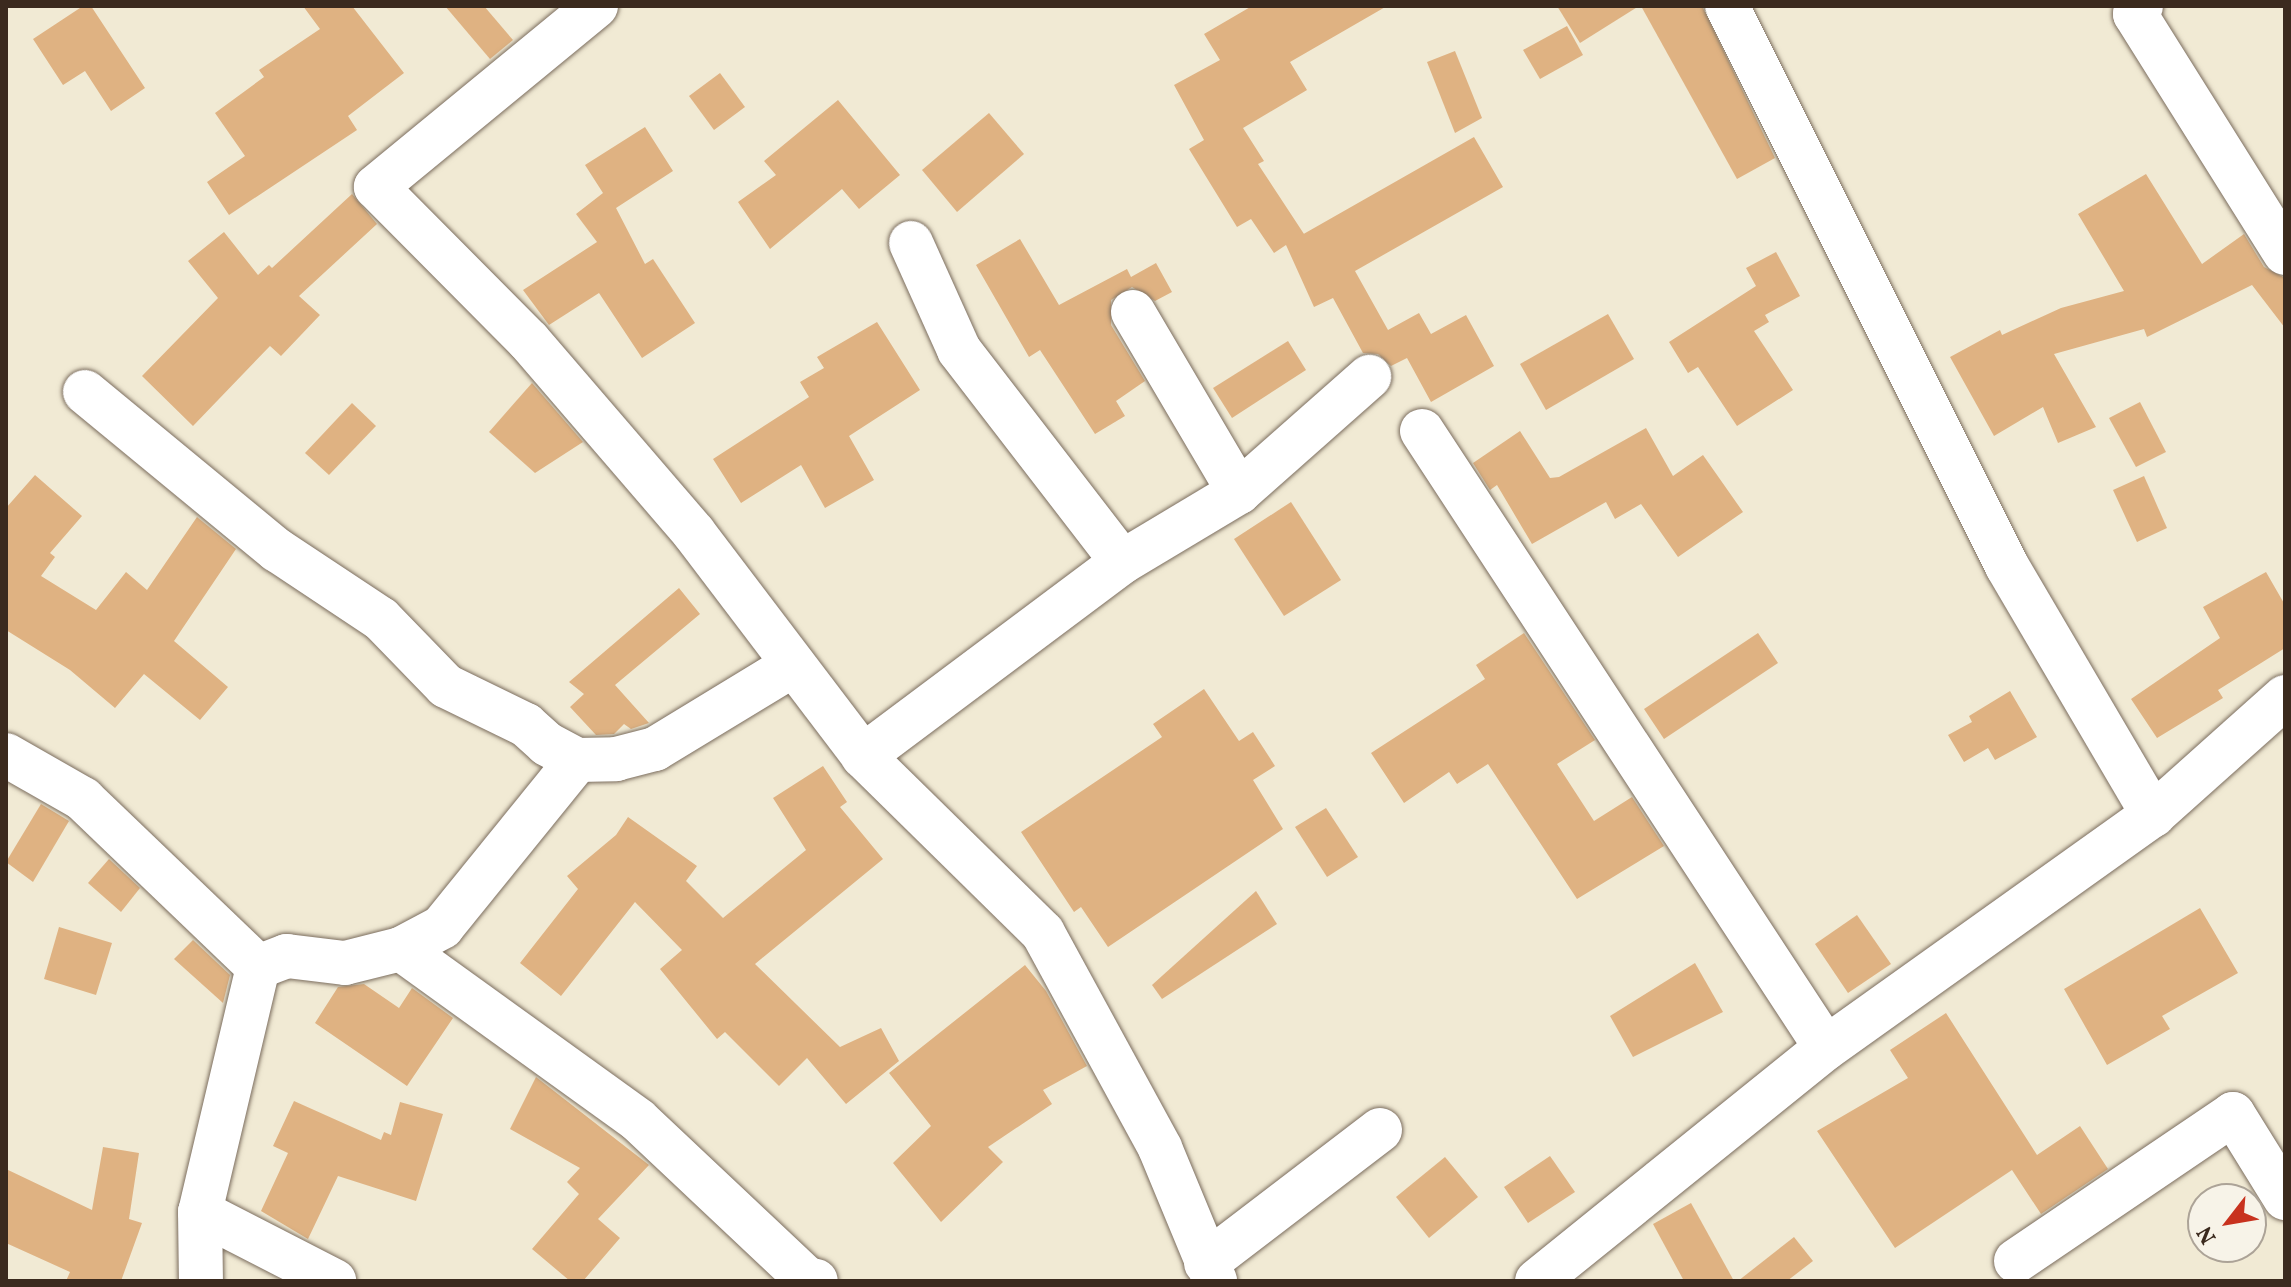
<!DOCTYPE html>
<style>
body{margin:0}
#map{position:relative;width:2291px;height:1287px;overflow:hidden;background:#f1ead4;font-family:Vollkorn,serif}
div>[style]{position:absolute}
.building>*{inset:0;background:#dfb282}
.roads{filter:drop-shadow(0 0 2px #7b6d5e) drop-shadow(0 0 2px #7b6d5e)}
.minor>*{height:44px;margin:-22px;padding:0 22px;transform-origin:22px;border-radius:22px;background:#fff}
span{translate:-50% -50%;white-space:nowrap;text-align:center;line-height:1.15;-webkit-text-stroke:8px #f7f3e8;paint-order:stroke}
.frame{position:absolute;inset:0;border:8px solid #3b2a1e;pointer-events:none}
.north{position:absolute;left:2187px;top:1183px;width:80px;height:80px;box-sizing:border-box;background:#f7f3e8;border:2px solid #aca397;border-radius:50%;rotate:239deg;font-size:22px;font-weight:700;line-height:32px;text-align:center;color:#3b2a1e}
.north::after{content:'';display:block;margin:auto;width:28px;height:36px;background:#c8321e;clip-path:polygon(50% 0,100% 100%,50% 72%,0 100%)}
</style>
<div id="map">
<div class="building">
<i style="clip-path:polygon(83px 6px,91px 6px,145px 88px,111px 111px,85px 71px,63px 85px,33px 39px)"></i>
<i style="clip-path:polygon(303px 6px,352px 6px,404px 73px,348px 116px,357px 130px,229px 215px,207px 182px,245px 156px,215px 113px,264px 77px,259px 70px,320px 29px)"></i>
<i style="clip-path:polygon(445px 6px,484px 6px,513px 40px,490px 59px)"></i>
<i style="clip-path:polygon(1252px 6px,1387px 6px,1290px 62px,1307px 90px,1243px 128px,1264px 161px,1258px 164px,1304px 234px,1293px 240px,1474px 137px,1503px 187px,1355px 271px,1388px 330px,1419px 313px,1431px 334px,1466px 315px,1494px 366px,1431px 402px,1407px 358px,1391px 366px,1378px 354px,1363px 353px,1333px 298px,1314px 307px,1286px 245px,1274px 253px,1251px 219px,1237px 227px,1189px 149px,1204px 140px,1174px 85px,1220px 60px,1204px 34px)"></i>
<i style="clip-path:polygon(1557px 6px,1639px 6px,1580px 43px)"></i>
<i style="clip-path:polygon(1641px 6px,1702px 6px,1775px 158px,1737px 179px)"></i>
<i style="clip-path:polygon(1567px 26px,1583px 55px,1540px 79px,1523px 50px)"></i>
<i style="clip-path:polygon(1455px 51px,1482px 118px,1455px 133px,1427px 62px)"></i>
<i style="clip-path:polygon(720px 73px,745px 107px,714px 130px,689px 96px)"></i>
<i style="clip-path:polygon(838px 100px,900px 175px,859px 209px,842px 189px,770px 249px,738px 202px,776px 175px,764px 161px)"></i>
<i style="clip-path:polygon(989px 113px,1024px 154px,957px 212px,922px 170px)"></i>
<i style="clip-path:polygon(645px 127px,673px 171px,616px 208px,645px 264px,653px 259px,695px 323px,642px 358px,599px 293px,549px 325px,523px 290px,597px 242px,576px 214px,603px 193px,585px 165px)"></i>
<i style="clip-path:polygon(2146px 174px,2202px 264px,2244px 234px,2264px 267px,2285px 278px,2285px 328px,2252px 285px,2147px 337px,2144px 329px,2054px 354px,2096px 427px,2058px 443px,2043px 407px,1994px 436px,1950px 357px,2000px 330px,2002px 335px,2061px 308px,2124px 291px,2078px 214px)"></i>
<i style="clip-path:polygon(352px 194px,377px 224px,299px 296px,320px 315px,281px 356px,270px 346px,193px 426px,142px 376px,218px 298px,188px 261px,224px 232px,258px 275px,269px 265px,272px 268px)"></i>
<i style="clip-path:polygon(1020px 239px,1059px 305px,1127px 269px,1131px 277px,1156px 263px,1172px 292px,1155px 301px,1132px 287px,1111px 300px,1111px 325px,1145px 381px,1116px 401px,1125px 416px,1095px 434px,1040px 350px,1029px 357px,976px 265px)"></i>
<i style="clip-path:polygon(1776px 252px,1800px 296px,1765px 315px,1769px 322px,1754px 331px,1793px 390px,1737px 426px,1698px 367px,1688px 373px,1669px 342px,1756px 286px,1746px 268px)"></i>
<i style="clip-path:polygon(1608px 314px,1634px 359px,1546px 410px,1520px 364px)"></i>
<i style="clip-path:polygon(877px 322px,920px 390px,849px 436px,874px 480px,825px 508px,801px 465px,741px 503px,713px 459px,809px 397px,800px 382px,824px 368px,817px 357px)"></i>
<i style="clip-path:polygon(1288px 341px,1306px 370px,1232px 418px,1213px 388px)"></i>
<i style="clip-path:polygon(532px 383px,583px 442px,535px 473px,489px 432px)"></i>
<i style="clip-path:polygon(2140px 402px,2166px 452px,2136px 467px,2109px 418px)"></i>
<i style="clip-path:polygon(352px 403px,376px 426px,329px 475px,305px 453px)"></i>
<i style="clip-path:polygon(1646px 428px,1673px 476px,1703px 455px,1743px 512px,1678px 557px,1641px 504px,1615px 519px,1606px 502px,1532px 544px,1497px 485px,1490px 490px,1473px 463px,1520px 431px,1550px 478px,1559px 477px)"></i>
<i style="clip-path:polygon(35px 475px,82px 516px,50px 553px,55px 557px,41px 576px,96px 610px,126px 572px,147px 590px,197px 517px,236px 549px,174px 641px,228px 687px,200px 720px,144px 674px,115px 708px,70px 670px,6px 630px,6px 508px)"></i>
<i style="clip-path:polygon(2144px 476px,2167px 528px,2137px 542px,2113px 490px)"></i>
<i style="clip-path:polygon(1291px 502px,1341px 580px,1284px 616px,1234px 539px)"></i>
<i style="clip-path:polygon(2266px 572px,2285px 605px,2285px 648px,2218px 690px,2223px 698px,2157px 738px,2131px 699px,2220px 638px,2203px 607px)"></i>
<i style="clip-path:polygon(679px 588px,700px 614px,615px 685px,649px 723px,631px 729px,624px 724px,614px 734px,596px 735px,570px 707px,584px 694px,569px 682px)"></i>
<i style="clip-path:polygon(1524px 633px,1595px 740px,1557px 764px,1594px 821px,1632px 797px,1664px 846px,1577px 899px,1488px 764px,1457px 784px,1449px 772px,1404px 803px,1371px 753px,1485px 679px,1476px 665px)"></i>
<i style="clip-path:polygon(1758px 633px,1778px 663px,1664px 739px,1644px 709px)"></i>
<i style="clip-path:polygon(1204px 689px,1239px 741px,1253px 732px,1275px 766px,1253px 780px,1283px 829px,1108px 947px,1081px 907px,1074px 912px,1021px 832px,1162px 737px,1153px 724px)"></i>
<i style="clip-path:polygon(2010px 691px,2037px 737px,1995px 760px,1988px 748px,1964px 762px,1948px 735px,1972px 722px,1969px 716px)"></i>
<i style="clip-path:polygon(823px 766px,847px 802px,840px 807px,883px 859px,755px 964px,840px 1047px,881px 1028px,899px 1061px,846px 1104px,807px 1058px,779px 1086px,725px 1032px,717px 1039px,660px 969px,682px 950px,635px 902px,561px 996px,520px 963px,578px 889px,567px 876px,616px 835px,628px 817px,697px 866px,686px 881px,723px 918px,806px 850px,773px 798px)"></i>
<i style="clip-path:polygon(41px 804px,69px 821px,33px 882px,6px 862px)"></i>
<i style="clip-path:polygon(1326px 808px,1358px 857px,1327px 877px,1295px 827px)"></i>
<i style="clip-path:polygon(109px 859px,140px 888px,121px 912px,88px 883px)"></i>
<i style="clip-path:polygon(1256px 891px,1277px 924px,1162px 999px,1152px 985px)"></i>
<i style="clip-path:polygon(2200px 908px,2238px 973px,2162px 1016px,2170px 1029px,2107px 1065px,2064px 989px)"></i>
<i style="clip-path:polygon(1857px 915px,1891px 964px,1848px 993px,1815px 944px)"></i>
<i style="clip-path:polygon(59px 927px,112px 943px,96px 995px,44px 979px)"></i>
<i style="clip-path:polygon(193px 940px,230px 975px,223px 1003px,174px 959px)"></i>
<i style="clip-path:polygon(1695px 963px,1723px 1012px,1633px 1057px,1610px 1016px)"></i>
<i style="clip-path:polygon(1025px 965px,1046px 991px,1087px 1066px,1043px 1090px,1052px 1104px,988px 1147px,1003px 1162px,941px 1222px,893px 1163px,931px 1126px,889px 1073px)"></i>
<i style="clip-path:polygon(364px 984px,399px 1008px,412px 988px,453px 1018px,407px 1086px,315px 1023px,338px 987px)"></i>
<i style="clip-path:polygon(1946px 1013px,2037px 1155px,2080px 1126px,2108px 1169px,2041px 1214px,2012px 1170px,1895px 1248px,1817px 1131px,1908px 1078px,1890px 1050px)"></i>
<i style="clip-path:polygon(536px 1077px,649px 1165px,598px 1219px,620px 1238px,583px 1281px,570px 1281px,532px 1249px,579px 1194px,567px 1182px,580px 1168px,510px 1129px)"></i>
<i style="clip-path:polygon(294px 1101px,381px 1140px,384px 1132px,391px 1135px,400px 1102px,443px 1114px,416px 1201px,338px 1176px,308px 1239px,261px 1211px,288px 1153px,273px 1146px)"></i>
<i style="clip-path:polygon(103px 1147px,139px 1153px,129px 1219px,142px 1223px,121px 1281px,66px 1281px,70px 1272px,6px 1243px,6px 1169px,92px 1210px)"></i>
<i style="clip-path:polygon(1550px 1156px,1575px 1192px,1528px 1223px,1504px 1187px)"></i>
<i style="clip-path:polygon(1445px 1157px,1478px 1197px,1429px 1238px,1396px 1197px)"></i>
<i style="clip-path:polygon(1691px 1203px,1734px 1281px,1684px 1281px,1653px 1224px)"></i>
<i style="clip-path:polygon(1794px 1237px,1813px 1261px,1787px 1281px,1738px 1281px)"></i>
</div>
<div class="roads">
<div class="minor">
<i style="left:596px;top:6px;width:285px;rotate:140.6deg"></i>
<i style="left:376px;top:187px;width:217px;rotate:45.2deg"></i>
<i style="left:529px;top:341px;width:253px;rotate:49.3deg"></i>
<i style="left:694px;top:533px;width:280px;rotate:52.8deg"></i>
<i style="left:863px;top:756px;width:252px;rotate:44.5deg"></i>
<i style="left:1043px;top:933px;width:245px;rotate:61.4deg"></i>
<i style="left:1160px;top:1148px;width:144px;rotate:67.5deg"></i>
<i style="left:1727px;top:6px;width:626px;rotate:63.43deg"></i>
<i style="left:2007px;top:566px;width:289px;rotate:59.6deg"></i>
<i style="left:2141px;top:6px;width:10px;rotate:127deg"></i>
<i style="left:2135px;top:14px;width:282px;rotate:57.9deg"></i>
<i style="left:911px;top:243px;width:117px;rotate:65.8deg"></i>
<i style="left:959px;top:350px;width:267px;rotate:52.4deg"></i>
<i style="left:1133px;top:312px;width:209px;rotate:59.5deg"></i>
<i style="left:85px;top:392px;width:249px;rotate:39.5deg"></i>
<i style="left:277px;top:550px;width:125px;rotate:33.6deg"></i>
<i style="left:381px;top:619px;width:93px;rotate:45.9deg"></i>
<i style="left:446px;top:686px;width:89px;rotate:26deg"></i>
<i style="left:526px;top:725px;width:28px;rotate:42deg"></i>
<i style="left:547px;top:744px;width:34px;rotate:28deg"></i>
<i style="left:577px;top:760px;width:39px;rotate:-1deg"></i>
<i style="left:616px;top:759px;width:40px;rotate:-14.4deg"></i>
<i style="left:655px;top:749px;width:162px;rotate:-31.3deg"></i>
<i style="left:1422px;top:431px;width:737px;rotate:56.78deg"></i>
<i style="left:6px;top:755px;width:89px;rotate:29.7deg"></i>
<i style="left:83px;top:799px;width:243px;rotate:43.8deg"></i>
<i style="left:258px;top:967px;width:252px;rotate:103.3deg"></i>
<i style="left:200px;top:1212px;width:69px;rotate:89.2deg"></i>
<i style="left:863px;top:756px;width:324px;rotate:-36.8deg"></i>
<i style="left:1122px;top:562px;width:136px;rotate:-30.9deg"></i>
<i style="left:1239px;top:492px;width:174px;rotate:-41.5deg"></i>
<i style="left:401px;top:949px;width:292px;rotate:35.8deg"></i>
<i style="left:638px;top:1120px;width:232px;rotate:43.3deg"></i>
<i style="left:807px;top:1279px;width:9px;rotate:13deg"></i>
<i style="left:258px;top:967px;width:31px;rotate:-21deg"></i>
<i style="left:287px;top:956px;width:58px;rotate:6.9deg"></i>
<i style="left:345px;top:963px;width:58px;rotate:-14deg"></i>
<i style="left:401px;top:949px;width:47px;rotate:-28.2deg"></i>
<i style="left:442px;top:927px;width:215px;rotate:-51deg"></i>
<i style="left:200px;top:1212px;width:151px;rotate:27.2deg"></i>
<i style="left:2016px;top:1261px;width:262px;rotate:-34.1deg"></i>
<i style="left:2233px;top:1114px;width:99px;rotate:58.2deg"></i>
<i style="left:1206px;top:1263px;width:219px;rotate:-37.4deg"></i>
<i style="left:1537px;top:1281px;width:371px;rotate:-38.9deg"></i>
<i style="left:1826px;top:1048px;width:402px;rotate:-35.5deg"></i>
<i style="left:2153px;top:815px;width:177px;rotate:-41.8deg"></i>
</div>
</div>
<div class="frame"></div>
<div class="north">N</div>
</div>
